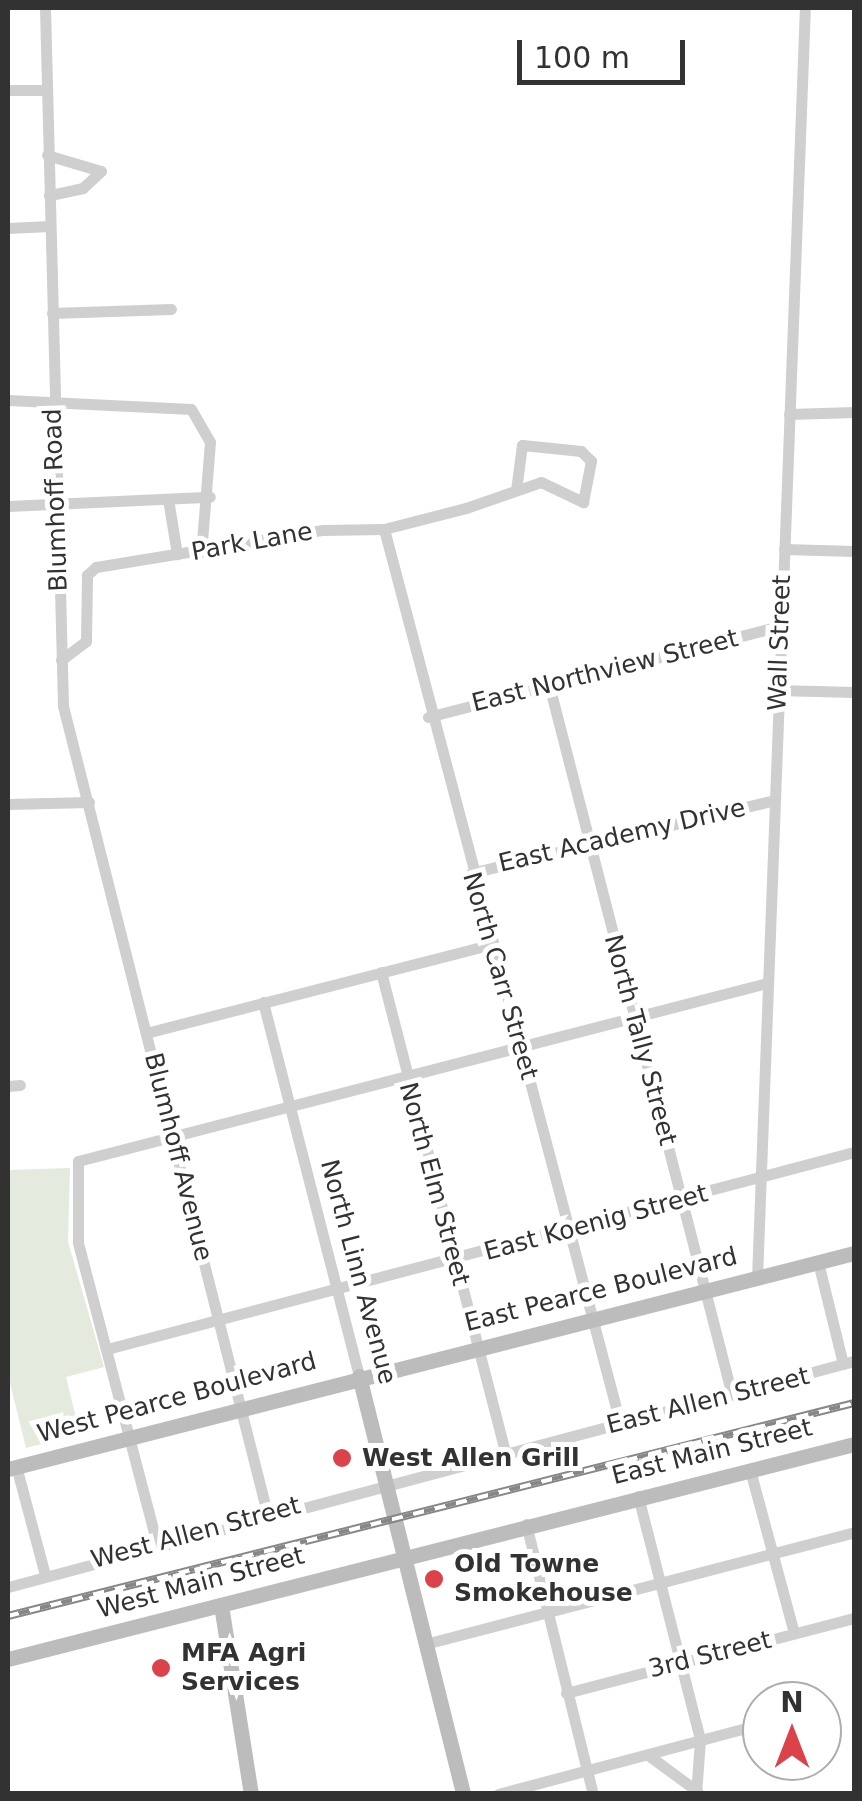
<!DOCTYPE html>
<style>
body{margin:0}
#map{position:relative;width:862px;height:1801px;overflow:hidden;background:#fff;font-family:"DejaVu Sans",sans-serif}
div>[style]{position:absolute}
.green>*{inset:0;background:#e5eade}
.street>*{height:11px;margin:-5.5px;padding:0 5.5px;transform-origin:5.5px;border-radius:5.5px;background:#cfcfcf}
.secondary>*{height:15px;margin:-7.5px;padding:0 7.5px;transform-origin:7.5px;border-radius:7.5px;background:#bcbcbc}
.rail>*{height:8px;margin-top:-4px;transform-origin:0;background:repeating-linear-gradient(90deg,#fff 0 11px,#878787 0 22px);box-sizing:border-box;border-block:2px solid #878787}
.dots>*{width:28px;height:28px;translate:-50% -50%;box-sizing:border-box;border:5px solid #fff;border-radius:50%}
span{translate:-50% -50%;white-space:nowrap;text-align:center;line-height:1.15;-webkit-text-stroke:10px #fff;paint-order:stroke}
.street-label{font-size:25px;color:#323232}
.poi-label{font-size:25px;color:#323232;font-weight:700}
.left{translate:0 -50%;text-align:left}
.frame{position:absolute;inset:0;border:10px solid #323232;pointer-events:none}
.north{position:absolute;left:742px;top:1681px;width:100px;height:100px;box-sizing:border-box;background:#fff;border:2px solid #adadad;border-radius:50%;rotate:0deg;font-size:28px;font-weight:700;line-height:40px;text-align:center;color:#323232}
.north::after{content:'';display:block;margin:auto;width:35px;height:45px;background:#db424a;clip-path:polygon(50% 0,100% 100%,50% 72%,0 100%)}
.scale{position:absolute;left:517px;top:40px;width:168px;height:45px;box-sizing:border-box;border:5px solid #323232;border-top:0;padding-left:12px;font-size:30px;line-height:35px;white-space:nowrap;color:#323232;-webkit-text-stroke:8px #fff;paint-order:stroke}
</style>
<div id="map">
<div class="green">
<i style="clip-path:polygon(70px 1168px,68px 1242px,104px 1367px,66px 1377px,80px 1434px,26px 1448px,8px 1375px,8px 1170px)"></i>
</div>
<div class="street">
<i style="left:45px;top:8px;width:698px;rotate:88.52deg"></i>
<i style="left:63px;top:706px;width:832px;rotate:75.81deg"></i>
<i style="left:8px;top:90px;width:37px"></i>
<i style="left:47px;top:155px;width:56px;rotate:16.5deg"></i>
<i style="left:101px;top:171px;width:25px;rotate:137deg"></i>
<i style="left:83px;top:188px;width:35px;rotate:168deg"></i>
<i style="left:8px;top:228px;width:42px;rotate:-2.7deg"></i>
<i style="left:52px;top:313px;width:119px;rotate:-1.9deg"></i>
<i style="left:8px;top:400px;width:183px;rotate:2.8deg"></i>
<i style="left:191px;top:409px;width:38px;rotate:60deg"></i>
<i style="left:210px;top:442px;width:111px;rotate:94.6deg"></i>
<i style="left:789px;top:414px;width:65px;rotate:-1.8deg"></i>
<i style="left:168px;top:499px;width:56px;rotate:80.7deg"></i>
<i style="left:8px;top:506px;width:202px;rotate:-2.6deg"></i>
<i style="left:384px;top:529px;width:925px;rotate:75.21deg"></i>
<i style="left:784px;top:549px;width:70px;rotate:1.6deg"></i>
<i style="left:61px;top:660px;width:31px;rotate:-37deg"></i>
<i style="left:86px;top:641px;width:66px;rotate:-89.1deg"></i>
<i style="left:87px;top:575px;width:12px;rotate:-42deg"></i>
<i style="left:96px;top:567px;width:230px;rotate:-9.3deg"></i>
<i style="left:323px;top:530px;width:61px;rotate:-0.9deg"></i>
<i style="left:384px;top:529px;width:85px;rotate:-14.4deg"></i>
<i style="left:466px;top:508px;width:79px;rotate:-19.1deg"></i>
<i style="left:541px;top:482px;width:47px;rotate:25.5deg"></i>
<i style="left:583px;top:502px;width:42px;rotate:-79deg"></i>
<i style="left:591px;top:461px;width:14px;rotate:-135deg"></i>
<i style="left:581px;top:451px;width:59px;rotate:-174.2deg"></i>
<i style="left:522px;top:445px;width:45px;rotate:97.6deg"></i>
<i style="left:549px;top:685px;width:733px;rotate:75.55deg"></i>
<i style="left:777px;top:690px;width:77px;rotate:1.5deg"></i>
<i style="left:428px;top:717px;width:365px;rotate:-14.5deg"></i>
<i style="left:8px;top:804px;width:81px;rotate:-1.4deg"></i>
<i style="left:471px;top:873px;width:312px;rotate:-13.5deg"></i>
<i style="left:381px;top:972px;width:498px;rotate:75.5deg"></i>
<i style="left:263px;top:1002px;width:386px;rotate:75.6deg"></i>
<i style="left:146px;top:1033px;width:357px;rotate:-14.4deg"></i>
<i style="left:8px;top:1086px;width:12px;rotate:-5deg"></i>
<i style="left:818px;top:1262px;width:105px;rotate:76.2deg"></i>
<i style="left:757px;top:1278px;width:1271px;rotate:-87.84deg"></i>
<i style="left:107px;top:1349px;width:773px;rotate:-14.77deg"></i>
<i style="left:16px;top:1466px;width:113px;rotate:75.1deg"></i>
<i style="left:750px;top:1470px;width:169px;rotate:74.9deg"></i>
<i style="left:638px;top:1496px;width:252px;rotate:75.7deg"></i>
<i style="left:700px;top:1740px;width:54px;rotate:94.2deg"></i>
<i style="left:526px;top:1524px;width:278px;rotate:76.1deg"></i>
<i style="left:157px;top:1544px;width:312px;rotate:-104.7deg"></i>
<i style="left:78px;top:1242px;width:81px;rotate:-90deg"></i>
<i style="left:78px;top:1161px;width:712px;rotate:-14.49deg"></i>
<i style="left:8px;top:1587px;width:876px;rotate:-14.96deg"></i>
<i style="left:429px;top:1643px;width:439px;rotate:-14.6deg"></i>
<i style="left:566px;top:1693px;width:298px;rotate:-14.6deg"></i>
<i style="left:648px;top:1755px;width:61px;rotate:36.3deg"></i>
<i style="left:498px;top:1794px;width:273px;rotate:-14.9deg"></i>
</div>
<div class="secondary">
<i style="left:359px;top:1376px;width:431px;rotate:76deg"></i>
<i style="left:8px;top:1469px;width:873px;rotate:-14.32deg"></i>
<i style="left:221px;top:1605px;width:191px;rotate:81deg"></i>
<i style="left:8px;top:1659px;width:873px;rotate:-14.26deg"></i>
</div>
<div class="rail">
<i style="left:8px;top:1616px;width:872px;rotate:-14.13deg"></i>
</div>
<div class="dots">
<i style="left:342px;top:1458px;background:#db424a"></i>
<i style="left:434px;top:1579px;background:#db424a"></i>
<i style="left:161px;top:1668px;background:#db424a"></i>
</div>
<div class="street-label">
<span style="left:56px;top:500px;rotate:-92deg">Blumhoff Road</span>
<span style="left:252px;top:542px;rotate:-10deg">Park Lane</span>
<span style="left:780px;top:643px;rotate:-88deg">Wall Street</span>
<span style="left:605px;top:671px;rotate:-14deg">East Northview Street</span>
<span style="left:622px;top:836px;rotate:-13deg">East Academy Drive</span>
<span style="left:500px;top:976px;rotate:74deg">North Carr Street</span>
<span style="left:640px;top:1040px;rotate:75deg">North Tally Street</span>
<span style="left:178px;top:1157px;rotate:76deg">Blumhoff Avenue</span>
<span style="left:434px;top:1184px;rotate:75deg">North Elm Street</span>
<span style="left:596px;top:1223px;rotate:-15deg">East Koenig Street</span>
<span style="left:358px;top:1272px;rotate:75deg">North Linn Avenue</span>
<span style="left:601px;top:1290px;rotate:-14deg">East Pearce Boulevard</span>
<span style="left:177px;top:1398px;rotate:-15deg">West Pearce Boulevard</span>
<span style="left:708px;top:1401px;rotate:-14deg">East Allen Street</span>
<span style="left:712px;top:1452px;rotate:-14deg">East Main Street</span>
<span style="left:196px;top:1533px;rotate:-15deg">West Allen Street</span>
<span style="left:201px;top:1583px;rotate:-15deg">West Main Street</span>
<span style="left:710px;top:1655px;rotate:-14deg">3rd Street</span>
</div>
<div class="poi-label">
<span class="left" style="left:362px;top:1458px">West Allen Grill</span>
<span class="left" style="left:454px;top:1579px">Old Towne<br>Smokehouse</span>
<span class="left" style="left:181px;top:1668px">MFA Agri<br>Services</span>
</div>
<div class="frame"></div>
<div class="north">N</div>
<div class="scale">100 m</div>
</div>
